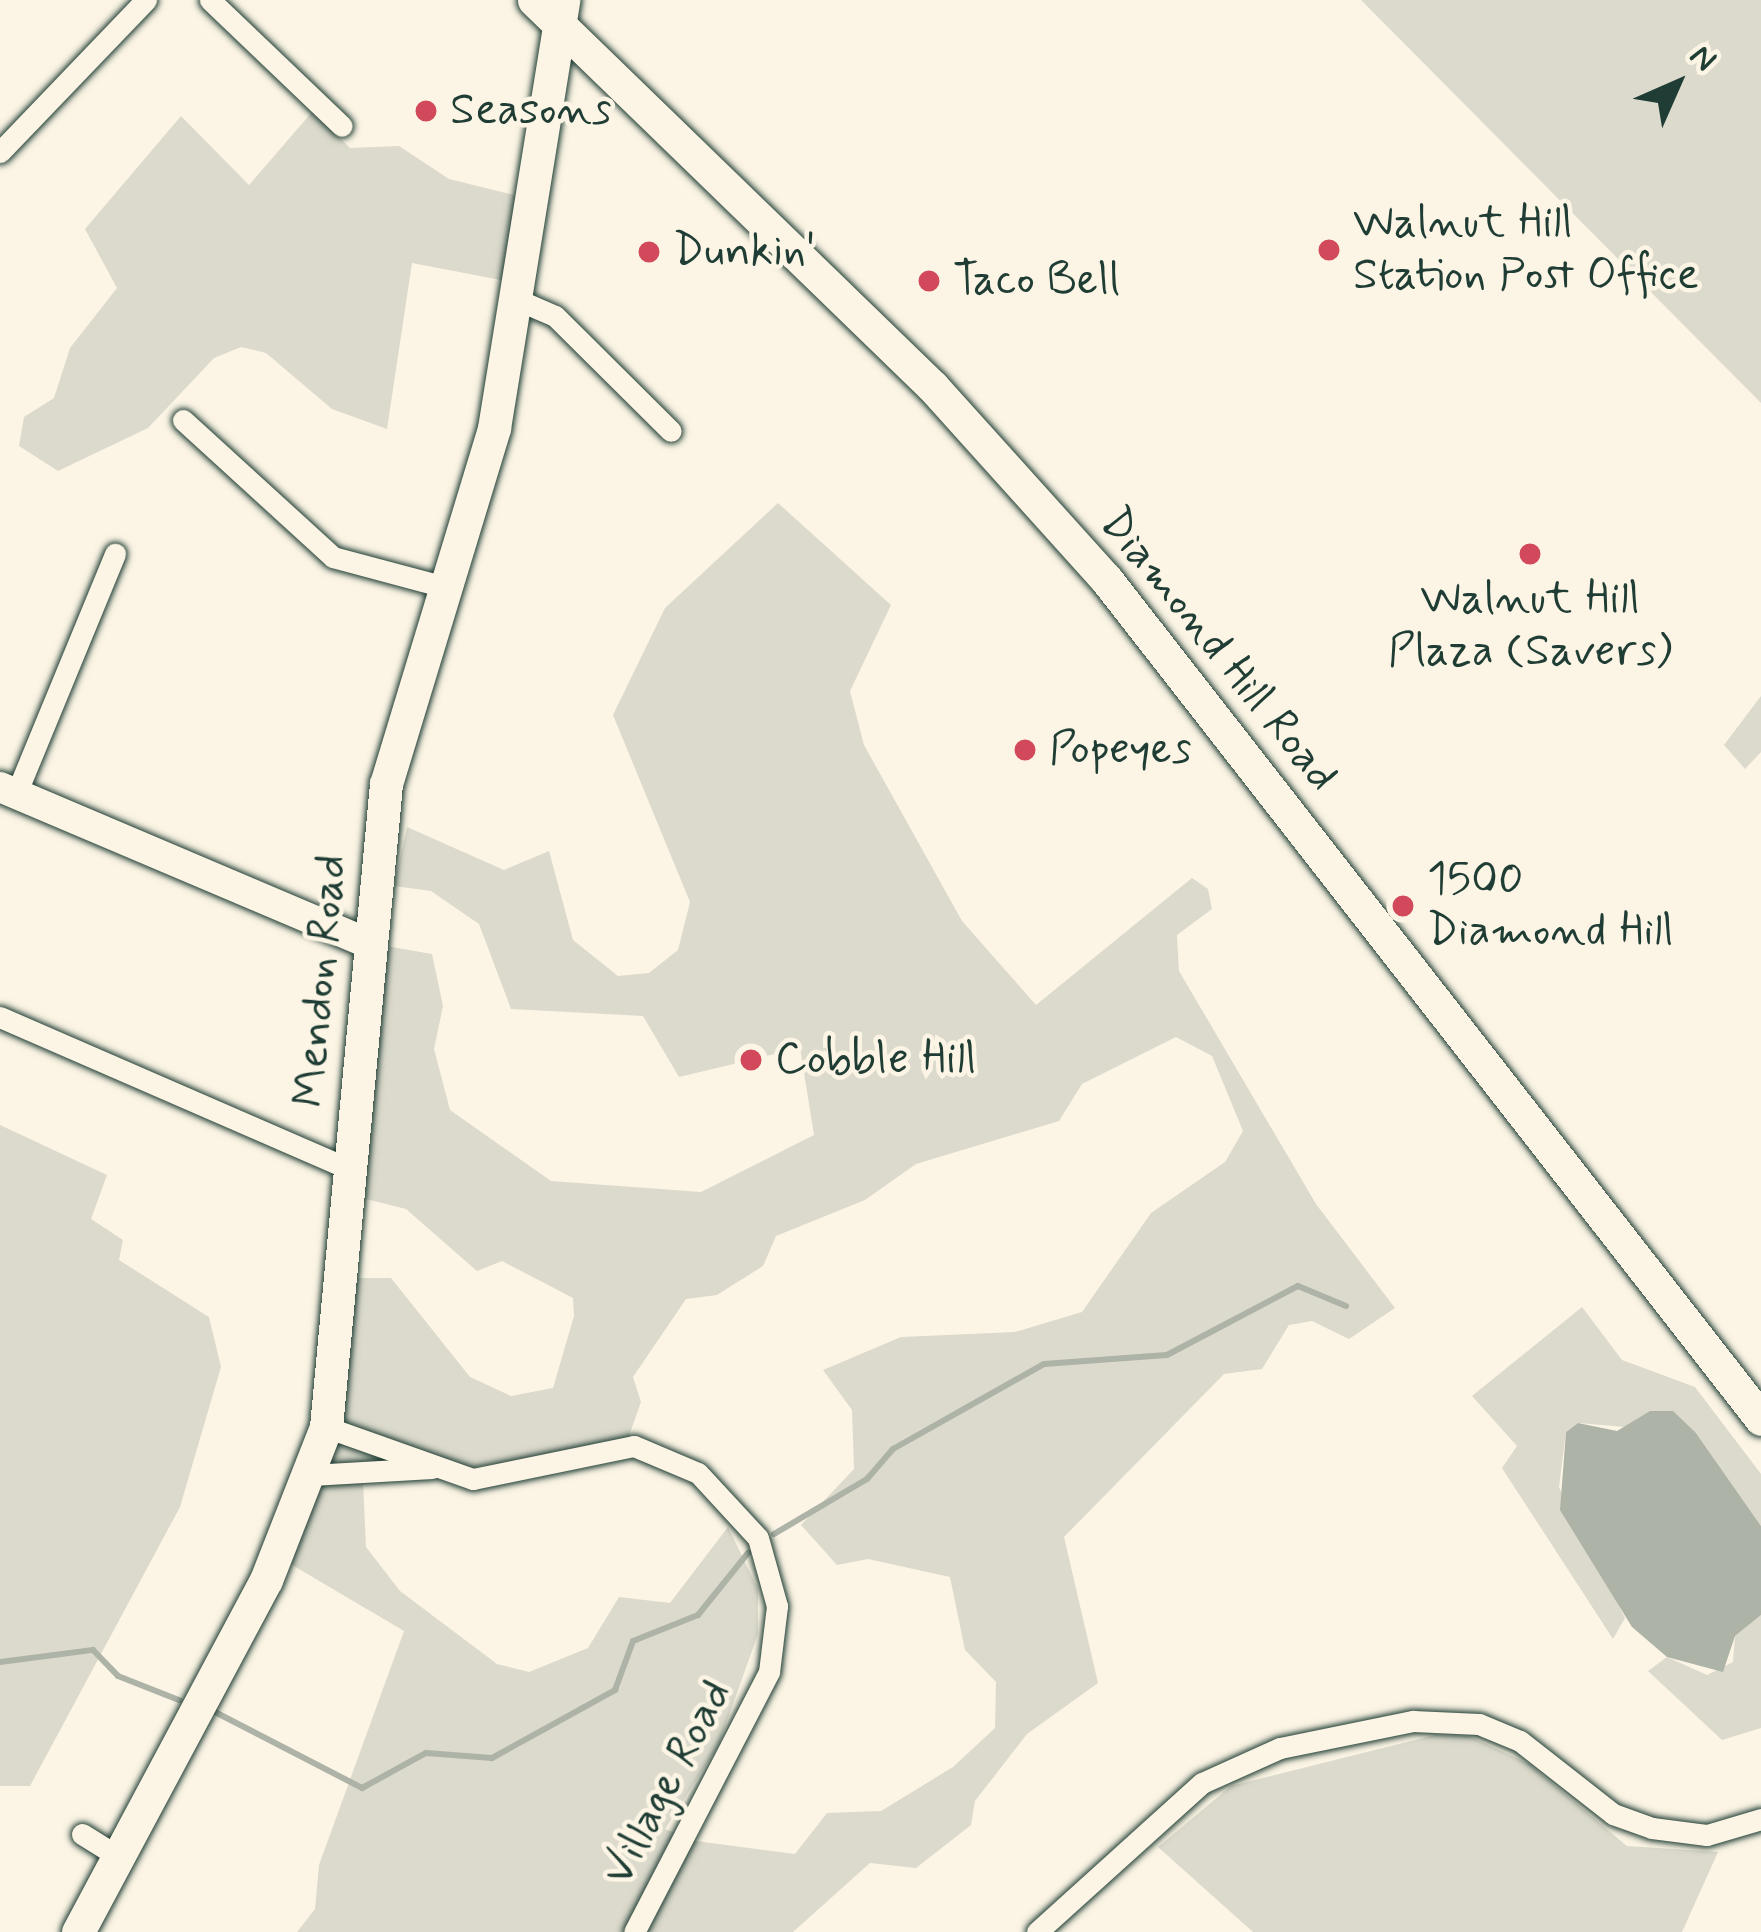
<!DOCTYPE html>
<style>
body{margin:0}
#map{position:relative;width:1761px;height:1932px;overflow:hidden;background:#fcf5e5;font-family:Mynerve,sans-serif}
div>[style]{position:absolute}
.green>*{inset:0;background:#dcdacc}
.water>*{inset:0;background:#aeb3a7}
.stream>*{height:6px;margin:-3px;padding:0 3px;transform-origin:3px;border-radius:3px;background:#aeb3a7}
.roads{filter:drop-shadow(0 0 3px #1f3d34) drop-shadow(0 0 3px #1f3d34)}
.street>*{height:21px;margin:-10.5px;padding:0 10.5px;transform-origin:10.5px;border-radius:10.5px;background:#fcf5e5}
.secondary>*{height:30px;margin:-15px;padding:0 15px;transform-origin:15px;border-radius:15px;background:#fcf5e5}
.primary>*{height:33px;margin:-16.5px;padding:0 16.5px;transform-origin:16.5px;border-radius:16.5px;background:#fcf5e5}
.dots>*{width:33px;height:33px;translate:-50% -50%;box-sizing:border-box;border:6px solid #fcf5e5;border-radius:50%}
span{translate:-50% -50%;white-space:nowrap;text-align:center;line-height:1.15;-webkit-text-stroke:9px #fcf5e5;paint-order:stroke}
.poi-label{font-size:45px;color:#1f3d34}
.left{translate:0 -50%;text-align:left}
.street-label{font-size:45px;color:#1f3d34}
.north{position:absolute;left:1617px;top:24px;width:120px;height:120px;-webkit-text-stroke:9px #fcf5e5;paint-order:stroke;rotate:45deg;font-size:33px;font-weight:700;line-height:48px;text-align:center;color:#1f3d34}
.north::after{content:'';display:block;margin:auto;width:42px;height:54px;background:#1f3d34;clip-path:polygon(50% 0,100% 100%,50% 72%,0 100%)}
</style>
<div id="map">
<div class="green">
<i style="clip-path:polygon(1361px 0,1761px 0,1761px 403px)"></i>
<i style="clip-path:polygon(313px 111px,350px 148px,399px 146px,449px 179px,531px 199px,511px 282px,412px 263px,387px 429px,332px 409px,266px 353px,241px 347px,214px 358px,148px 428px,58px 471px,19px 446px,24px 417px,54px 398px,70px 348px,117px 288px,85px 229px,181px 116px,249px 185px)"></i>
<i style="clip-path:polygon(evenodd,778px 503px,891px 605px,850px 691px,864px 745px,962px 921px,1036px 1005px,1192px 878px,1208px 889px,1212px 909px,1177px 935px,1179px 971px,1316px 1204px,1395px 1308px,1349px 1339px,1312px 1321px,1289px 1325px,1262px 1369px,1224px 1374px,1064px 1537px,1098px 1683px,1027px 1734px,975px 1801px,971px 1825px,916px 1868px,870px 1863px,793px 1932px,297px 1932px,315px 1909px,319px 1865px,404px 1631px,282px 1559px,343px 1278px,391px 1278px,470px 1377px,511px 1396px,553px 1388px,574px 1316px,573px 1298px,502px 1261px,477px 1271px,406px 1209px,350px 1195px,369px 943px,432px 954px,443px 1006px,434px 1049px,450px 1110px,551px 1181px,701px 1192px,814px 1135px,800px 1048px,679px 1077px,643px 1016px,511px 1009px,479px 924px,431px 891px,394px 886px,407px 827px,504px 870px,549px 851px,573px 940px,618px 976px,649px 973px,678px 950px,690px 902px,613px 715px,665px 608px,778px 503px,1176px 1037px,1212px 1056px,1243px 1131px,1225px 1162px,1151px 1213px,1082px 1312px,1015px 1332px,901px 1337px,823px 1370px,852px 1410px,854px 1469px,801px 1525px,837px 1565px,868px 1559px,950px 1577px,965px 1650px,996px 1682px,995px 1728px,953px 1767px,881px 1811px,827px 1813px,795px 1854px,696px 1841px,665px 1829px,718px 1746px,758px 1634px,758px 1589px,728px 1527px,670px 1603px,619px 1597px,588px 1648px,529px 1672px,497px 1664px,400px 1591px,366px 1547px,363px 1481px,625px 1447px,641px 1402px,633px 1377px,686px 1299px,717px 1295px,763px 1266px,776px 1236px,865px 1200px,916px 1164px,1059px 1121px,1082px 1084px,1176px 1037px)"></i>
<i style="clip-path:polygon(1761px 696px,1761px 752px,1745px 769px,1724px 745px)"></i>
<i style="clip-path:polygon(0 1125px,107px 1175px,91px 1219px,123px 1240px,119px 1260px,209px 1317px,221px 1367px,180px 1507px,30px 1786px,0 1786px)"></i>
<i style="clip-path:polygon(1582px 1307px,1622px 1360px,1695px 1387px,1761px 1474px,1761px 1526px,1696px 1433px,1578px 1423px,1566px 1432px,1559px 1487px,1625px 1618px,1613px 1639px,1502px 1468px,1517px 1446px,1472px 1396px)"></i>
<i style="clip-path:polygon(1761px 1615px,1761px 1728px,1722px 1740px,1648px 1671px,1667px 1657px,1707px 1675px,1733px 1662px,1735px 1636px)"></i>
<i style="clip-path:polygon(1435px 1735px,1469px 1736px,1529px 1764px,1627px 1846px,1718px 1852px,1682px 1932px,1253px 1932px,1158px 1847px,1231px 1786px)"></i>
</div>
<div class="water">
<i style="clip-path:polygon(1650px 1411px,1673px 1411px,1696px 1433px,1761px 1526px,1761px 1615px,1735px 1636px,1723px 1672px,1667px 1657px,1632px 1627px,1560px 1510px,1566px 1432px,1578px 1423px,1617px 1431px)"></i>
</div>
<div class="stream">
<i style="left:774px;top:1534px;width:108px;rotate:-30.6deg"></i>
<i style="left:867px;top:1479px;width:40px;rotate:-49deg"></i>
<i style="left:893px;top:1449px;width:173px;rotate:-29.4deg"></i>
<i style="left:1044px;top:1364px;width:123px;rotate:-4.2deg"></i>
<i style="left:1167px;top:1355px;width:148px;rotate:-27.8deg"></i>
<i style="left:1298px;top:1286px;width:52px;rotate:22.6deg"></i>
<i style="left:0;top:1662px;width:94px;rotate:-7.4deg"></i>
<i style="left:93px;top:1650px;width:36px;rotate:46deg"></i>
<i style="left:118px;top:1676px;width:66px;rotate:21.5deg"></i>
<i style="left:213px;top:1711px;width:168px;rotate:27.3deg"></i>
<i style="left:362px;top:1788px;width:73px;rotate:-28.7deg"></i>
<i style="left:426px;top:1753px;width:66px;rotate:4.3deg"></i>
<i style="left:492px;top:1758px;width:141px;rotate:-28.9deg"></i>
<i style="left:615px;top:1690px;width:52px;rotate:-69.8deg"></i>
<i style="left:633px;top:1641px;width:70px;rotate:-21.8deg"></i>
<i style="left:698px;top:1615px;width:80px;rotate:-51.1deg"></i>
</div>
<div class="roads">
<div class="street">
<i style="left:210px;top:0;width:182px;rotate:43.7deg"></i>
<i style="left:0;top:152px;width:211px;rotate:-46.2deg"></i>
<i style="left:518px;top:300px;width:40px;rotate:23.4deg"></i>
<i style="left:555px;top:316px;width:163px;rotate:44.8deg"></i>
<i style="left:183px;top:420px;width:203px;rotate:42.4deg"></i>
<i style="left:333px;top:557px;width:116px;rotate:15deg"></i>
<i style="left:16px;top:794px;width:260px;rotate:-67.6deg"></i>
<i style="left:0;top:1017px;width:382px;rotate:23.5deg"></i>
<i style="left:326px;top:1427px;width:156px;rotate:19.5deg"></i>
<i style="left:473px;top:1479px;width:164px;rotate:-11.6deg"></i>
<i style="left:634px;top:1446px;width:69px;rotate:22.9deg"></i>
<i style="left:698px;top:1473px;width:88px;rotate:47.3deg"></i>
<i style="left:758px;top:1538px;width:71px;rotate:74.4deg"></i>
<i style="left:777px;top:1606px;width:66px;rotate:96.9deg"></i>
<i style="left:769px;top:1672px;width:293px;rotate:117.4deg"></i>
<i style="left:311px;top:1475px;width:121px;rotate:-3.3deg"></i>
<i style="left:82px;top:1834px;width:44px;rotate:31.9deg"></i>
<i style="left:1037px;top:1932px;width:222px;rotate:-42.1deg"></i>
<i style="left:1202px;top:1783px;width:85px;rotate:-24.2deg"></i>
<i style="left:1280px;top:1748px;width:136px;rotate:-11.5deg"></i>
<i style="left:1413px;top:1721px;width:66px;rotate:2.6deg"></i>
<i style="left:1479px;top:1724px;width:44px;rotate:22.5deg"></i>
<i style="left:1520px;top:1741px;width:118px;rotate:38.1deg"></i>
<i style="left:1613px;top:1814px;width:41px;rotate:19.7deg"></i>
<i style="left:1652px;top:1828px;width:55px;rotate:7.3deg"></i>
<i style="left:1707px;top:1835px;width:56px;rotate:-16.5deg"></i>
</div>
<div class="secondary">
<i style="left:0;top:787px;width:397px;rotate:23deg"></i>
</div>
<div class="primary">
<i style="left:534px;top:0;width:556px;rotate:44.13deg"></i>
<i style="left:933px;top:387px;width:258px;rotate:48deg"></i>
<i style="left:1106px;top:579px;width:1065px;rotate:52.05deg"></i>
<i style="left:78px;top:1932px;width:399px;rotate:-61.9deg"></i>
<i style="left:266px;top:1580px;width:164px;rotate:-68.6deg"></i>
<i style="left:326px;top:1427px;width:646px;rotate:-84.67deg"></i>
<i style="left:386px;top:784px;width:372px;rotate:-73.1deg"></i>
<i style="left:494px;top:428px;width:434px;rotate:-80.8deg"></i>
</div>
</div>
<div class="dots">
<i style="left:426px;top:111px;background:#d1495b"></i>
<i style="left:1329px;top:250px;background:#d1495b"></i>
<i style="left:649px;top:252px;background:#d1495b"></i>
<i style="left:929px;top:281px;background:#d1495b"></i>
<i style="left:1530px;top:554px;background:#d1495b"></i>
<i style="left:1025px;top:750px;background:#d1495b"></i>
<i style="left:1403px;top:906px;background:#d1495b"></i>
<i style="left:751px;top:1060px;background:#d1495b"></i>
</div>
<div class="poi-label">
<span class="left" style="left:450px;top:111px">Seasons</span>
<span class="left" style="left:1353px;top:250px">Walnut Hill<br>Station Post Office</span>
<span class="left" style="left:673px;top:252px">Dunkin'</span>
<span class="left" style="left:953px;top:281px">Taco Bell</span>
<span style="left:1530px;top:626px">Walnut Hill<br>Plaza (Savers)</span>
<span class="left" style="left:1049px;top:750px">Popeyes</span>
<span class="left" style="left:1427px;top:906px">1500<br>Diamond Hill</span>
<span class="left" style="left:775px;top:1060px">Cobble Hill</span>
</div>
<div class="street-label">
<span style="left:1218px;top:650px;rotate:51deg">Diamond Hill Road</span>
<span style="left:321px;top:981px;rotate:-85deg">Mendon Road</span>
<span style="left:668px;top:1783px;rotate:-62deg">Village Road</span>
</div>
<div class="north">N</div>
</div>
